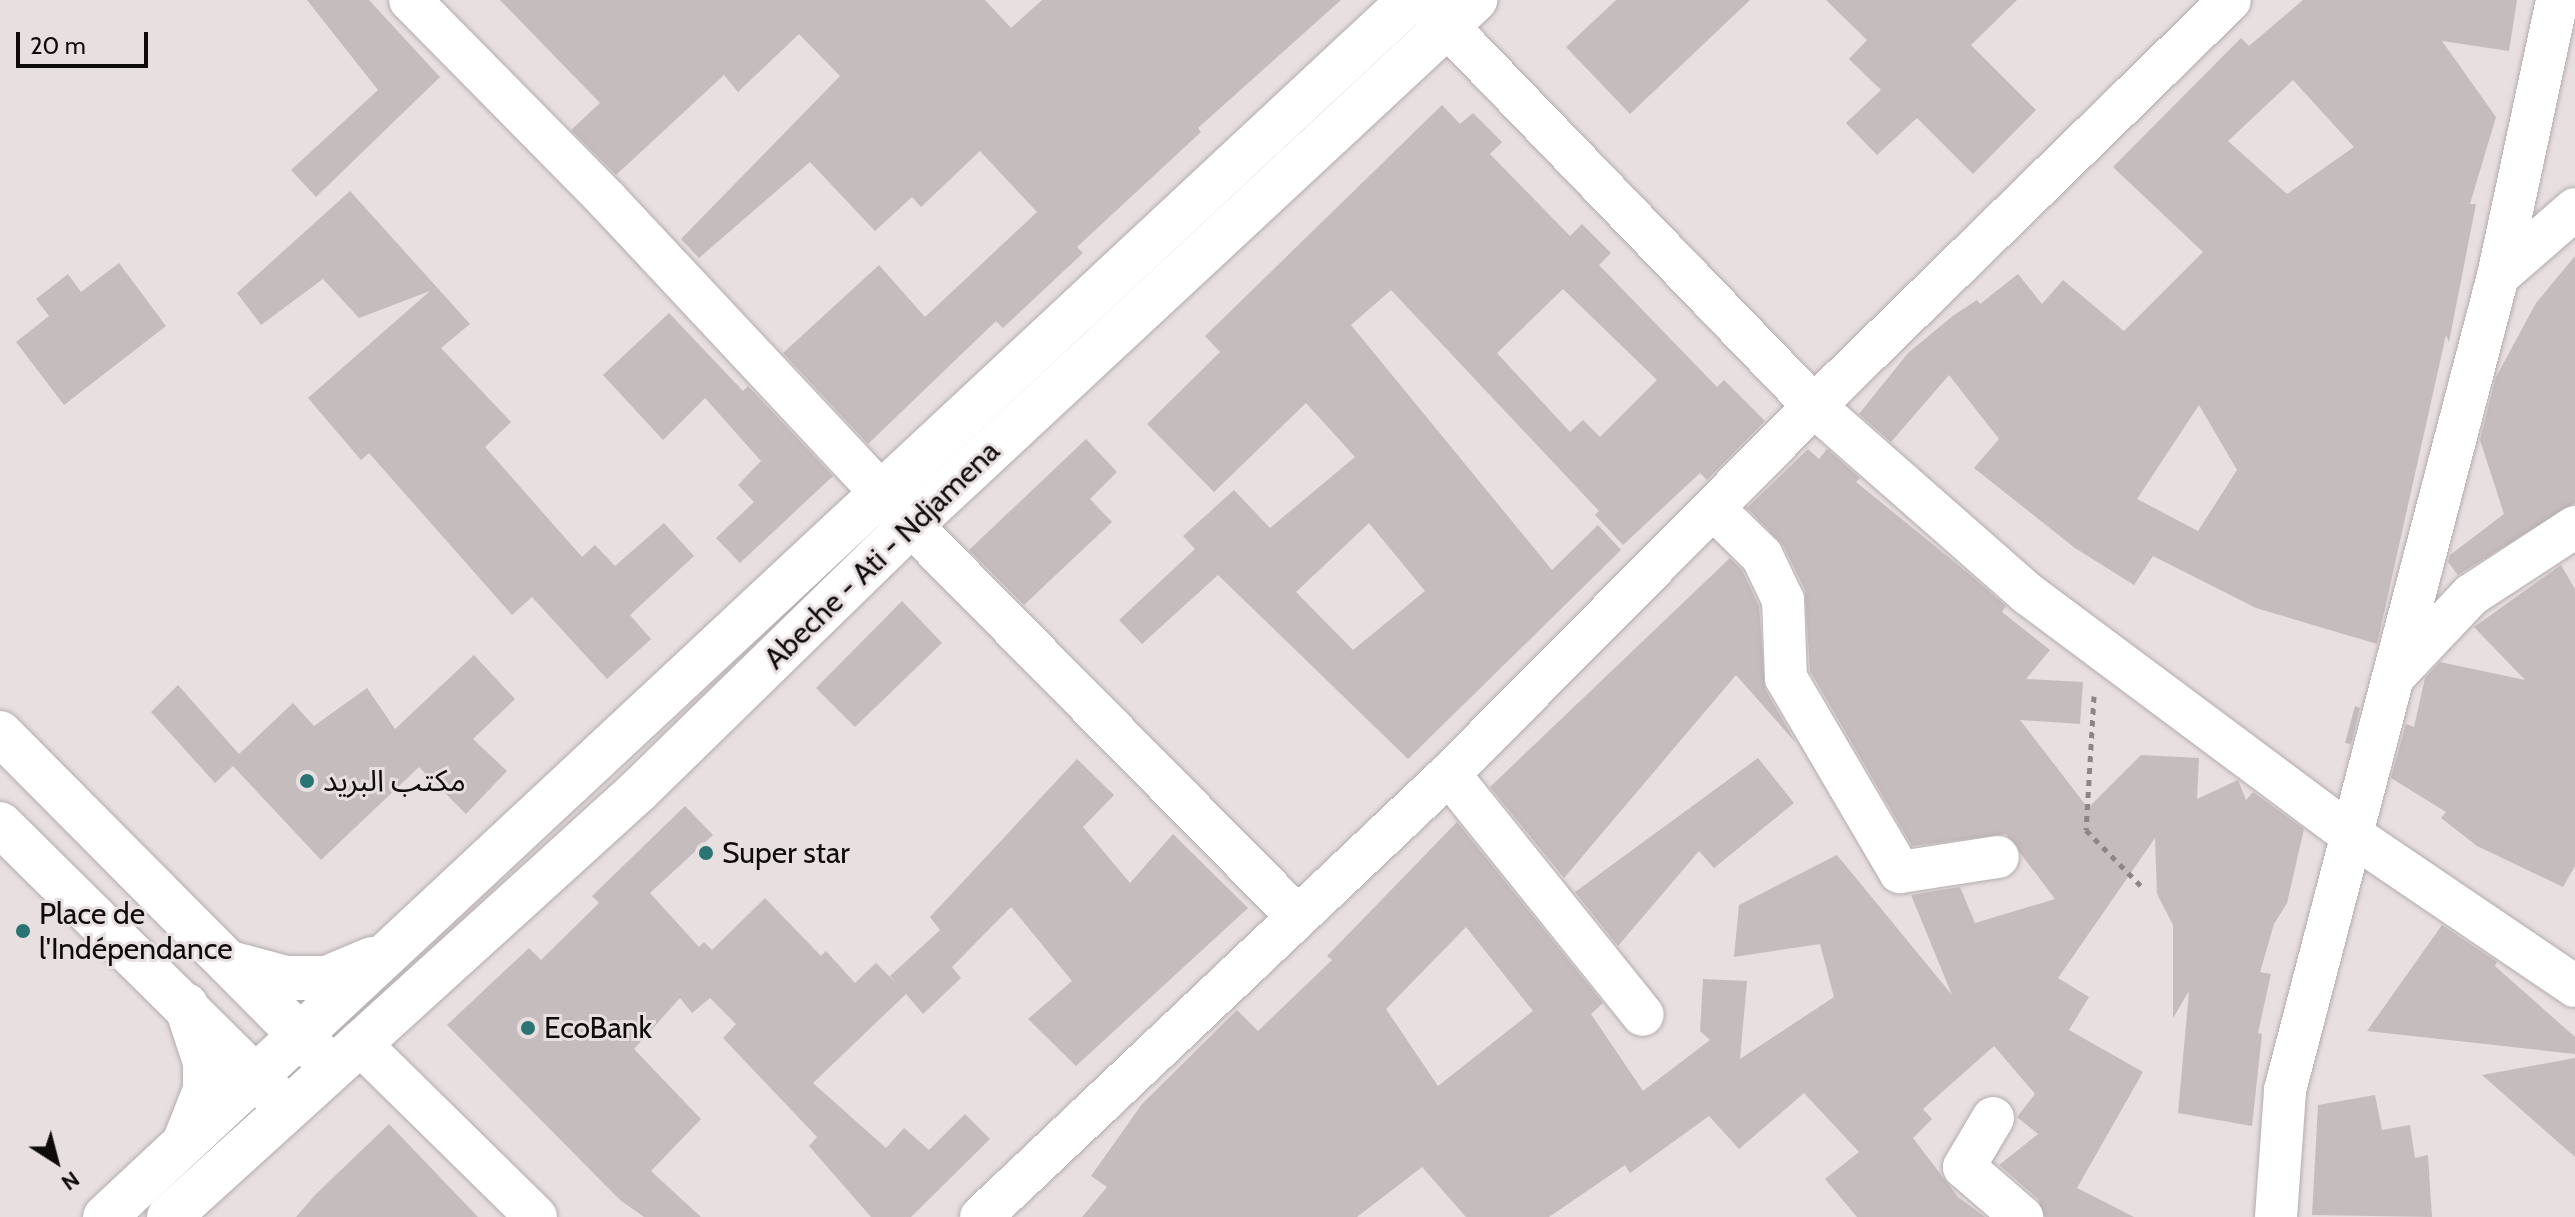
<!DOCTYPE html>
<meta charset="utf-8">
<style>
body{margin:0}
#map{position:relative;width:2575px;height:1217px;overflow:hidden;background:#e8dfe0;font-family:Cabin,"Noto Sans Arabic",sans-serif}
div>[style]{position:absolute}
.building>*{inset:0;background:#c5bcbd}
.path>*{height:5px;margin-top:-2.5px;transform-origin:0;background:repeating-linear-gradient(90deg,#8c8686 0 6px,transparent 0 12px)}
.roads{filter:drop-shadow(0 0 2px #b4acac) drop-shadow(0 0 2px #b4acac)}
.minor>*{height:42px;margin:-21px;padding:0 21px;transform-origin:21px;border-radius:21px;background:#fff}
.major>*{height:44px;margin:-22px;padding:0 22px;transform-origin:22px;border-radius:22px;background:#fff}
.highway>*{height:44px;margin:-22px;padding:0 22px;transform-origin:22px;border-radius:22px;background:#fff}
.dots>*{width:22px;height:22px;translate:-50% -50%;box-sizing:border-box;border:4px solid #e8dfe0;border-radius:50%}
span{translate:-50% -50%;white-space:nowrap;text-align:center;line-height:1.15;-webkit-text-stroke:6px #e8dfe0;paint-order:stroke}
.street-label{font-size:30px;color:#0e0b0b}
.poi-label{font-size:30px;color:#0e0b0b}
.left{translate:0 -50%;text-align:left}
.north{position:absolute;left:16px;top:1121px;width:80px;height:80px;-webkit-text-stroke:6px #e8dfe0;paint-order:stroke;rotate:144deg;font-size:22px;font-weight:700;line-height:32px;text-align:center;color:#0e0b0b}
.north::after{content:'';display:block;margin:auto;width:28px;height:36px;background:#0e0b0b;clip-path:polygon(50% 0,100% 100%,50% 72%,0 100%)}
.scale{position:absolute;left:16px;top:32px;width:132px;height:36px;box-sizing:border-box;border:4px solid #0e0b0b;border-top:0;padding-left:10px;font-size:24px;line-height:28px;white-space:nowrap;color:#0e0b0b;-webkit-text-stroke:6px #e8dfe0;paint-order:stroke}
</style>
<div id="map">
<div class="building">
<i style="clip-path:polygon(307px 0,369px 0,440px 77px,316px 197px,291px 170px,378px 90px)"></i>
<i style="clip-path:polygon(500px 0,985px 0,1011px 28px,1042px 0,1341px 0,1198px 128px,1201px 132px,1077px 247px,1083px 253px,1003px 328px,996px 321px,868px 444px,783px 353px,879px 265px,925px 317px,1037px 212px,980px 151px,921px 207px,912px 197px,875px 231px,810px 162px,699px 258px,681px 239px,840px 76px,799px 34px,738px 92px,724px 75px,616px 175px,571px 130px,600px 103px)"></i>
<i style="clip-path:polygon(1616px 0,1750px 0,1630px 114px,1566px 47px)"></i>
<i style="clip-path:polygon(1826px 0,2017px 0,1971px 45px,2036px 110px,1973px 174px,1917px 118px,1877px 155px,1846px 123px,1881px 90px,1849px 59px,1867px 40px)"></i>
<i style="clip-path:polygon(evenodd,2303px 0,2517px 0,2509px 51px,2442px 41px,2496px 117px,2470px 204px,2476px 204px,2449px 342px,2446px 335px,2377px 644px,2256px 608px,2153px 556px,2134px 585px,2075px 548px,1974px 468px,1999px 439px,1949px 375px,1891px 442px,1859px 414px,1908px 353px,1954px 315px,1977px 300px,1980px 304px,2018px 274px,2042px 304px,2063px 280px,2124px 331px,2203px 252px,2113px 167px,2241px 38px,2249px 46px,2303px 0,2293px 80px,2354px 147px,2287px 194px,2228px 141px,2293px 80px,2303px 0,2199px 405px,2237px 470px,2198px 531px,2137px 499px,2199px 405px)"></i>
<i style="clip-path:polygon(evenodd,1442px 105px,1460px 124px,1473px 113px,1502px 142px,1490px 154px,1570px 236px,1582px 224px,1611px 253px,1599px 265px,1717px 387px,1724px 380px,1765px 421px,1707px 480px,1700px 473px,1623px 545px,1595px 515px,1599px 511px,1391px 290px,1351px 325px,1552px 570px,1598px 525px,1621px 550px,1408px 759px,1218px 575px,1142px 644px,1119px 620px,1195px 549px,1183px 536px,1234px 490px,1270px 528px,1355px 457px,1306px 403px,1214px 492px,1147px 424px,1220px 352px,1205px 336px,1442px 105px,1563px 289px,1657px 380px,1600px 437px,1583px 420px,1570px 432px,1497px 353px,1563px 289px,1442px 105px,1369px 523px,1425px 591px,1353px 650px,1296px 592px,1369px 523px)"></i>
<i style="clip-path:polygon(350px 191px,470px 324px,441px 348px,511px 422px,485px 447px,582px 557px,595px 545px,615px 566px,664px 523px,694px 556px,630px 615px,651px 639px,607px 679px,532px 597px,512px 615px,369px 453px,361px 460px,308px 398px,430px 291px,359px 318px,323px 279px,261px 325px,237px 293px)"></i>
<i style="clip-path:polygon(2575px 256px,2575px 503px,2458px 575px,2448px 562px,2450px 555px,2504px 514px,2480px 440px,2496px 377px,2536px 303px)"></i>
<i style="clip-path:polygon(119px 263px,166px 326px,64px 405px,16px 342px,49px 316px,36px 299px,68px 274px,81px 292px)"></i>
<i style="clip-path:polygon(669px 313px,743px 391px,748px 386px,833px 476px,740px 563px,716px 538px,754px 502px,738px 485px,761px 461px,705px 398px,663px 440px,603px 375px)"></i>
<i style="clip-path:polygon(1086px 439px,1117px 472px,1090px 499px,1112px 522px,1024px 605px,969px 550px)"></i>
<i style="clip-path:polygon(evenodd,1808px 449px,1819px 459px,1827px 449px,1860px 478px,1856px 482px,1968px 573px,2006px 606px,2002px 612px,2050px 650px,2026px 679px,2083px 682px,2080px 724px,2020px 720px,2088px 808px,2141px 755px,2199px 758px,2197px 799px,2238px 780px,2246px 800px,2253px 792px,2304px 829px,2287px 903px,2274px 924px,2260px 972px,2271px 974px,2258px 1033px,2262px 1034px,2252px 1126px,2178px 1113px,2189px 991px,2173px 1018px,2173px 925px,2157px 894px,2155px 838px,2058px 978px,2089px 997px,2069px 1030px,2143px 1072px,2077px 1188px,2134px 1217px,2045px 1217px,2038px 1199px,1999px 1165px,2038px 1134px,2017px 1117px,2035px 1094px,1994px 1046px,1923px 1109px,1932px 1119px,1913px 1138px,1958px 1197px,1985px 1217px,1857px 1217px,1825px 1179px,1859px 1152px,1804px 1093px,1739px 1149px,1709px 1116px,1630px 1173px,1625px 1165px,1549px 1217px,1466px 1217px,1422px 1167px,1357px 1217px,1082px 1217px,1107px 1187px,1091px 1176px,1142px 1104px,1237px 1010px,1258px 1031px,1332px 960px,1327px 956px,1457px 822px,1603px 1003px,1591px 1014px,1643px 1091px,1710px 1040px,1700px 1031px,1703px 979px,1747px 981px,1740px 1059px,1834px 997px,1820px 944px,1734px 957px,1739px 905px,1837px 855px,1952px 995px,1911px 895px,1960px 887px,1975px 923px,2055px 899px,2006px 834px,1912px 846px,1810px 671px,1805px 590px,1783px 545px,1747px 508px,1808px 449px,1466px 927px,1533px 1011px,1438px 1086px,1386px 1009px,1466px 927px)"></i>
<i style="clip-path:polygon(1730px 558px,1742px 570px,1759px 606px,1765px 689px,1796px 743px,1736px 675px,1564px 878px,1490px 787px)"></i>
<i style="clip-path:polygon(2561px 565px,2575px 589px,2575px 866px,2563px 887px,2477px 846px,2441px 818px,2446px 812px,2391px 778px,2406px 724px,2414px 727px,2425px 678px,2440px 662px,2525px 680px,2474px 627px)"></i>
<i style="clip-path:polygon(902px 601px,942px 643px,855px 727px,816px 688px)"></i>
<i style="clip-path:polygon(474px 655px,515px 699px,473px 739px,507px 771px,466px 814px,419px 767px,321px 860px,233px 766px,215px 783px,151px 712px,178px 685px,239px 754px,293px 703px,314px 726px,367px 688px,395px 729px)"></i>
<i style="clip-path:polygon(2355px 706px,2360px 708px,2351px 744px,2345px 743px)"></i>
<i style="clip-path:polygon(1758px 758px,1794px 803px,1714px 868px,1699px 851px,1618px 946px,1575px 892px)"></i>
<i style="clip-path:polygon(1077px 759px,1114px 795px,1083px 827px,1130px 883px,1173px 834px,1248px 908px,1076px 1066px,1028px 1019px,1072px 981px,1011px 907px,952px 967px,961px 978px,923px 1014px,906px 994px,813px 1083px,886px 1148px,904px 1128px,929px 1150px,965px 1114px,990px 1139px,911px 1217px,871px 1217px,809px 1146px,817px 1137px,723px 1038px,736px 1024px,710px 998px,692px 1013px,680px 998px,634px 1049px,701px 1119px,651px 1171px,701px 1217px,644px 1217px,620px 1200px,447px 1025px,529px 948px,541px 960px,599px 903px,592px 896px,685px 806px,713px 835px,650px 893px,699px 947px,704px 942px,712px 950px,765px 898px,821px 956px,826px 951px,855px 983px,876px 963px,896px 983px,890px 976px,940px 930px,930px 917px)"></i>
<i style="clip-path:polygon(2442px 925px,2497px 962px,2495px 966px,2575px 1037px,2575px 1054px,2367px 1031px)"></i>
<i style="clip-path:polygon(2575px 1058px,2575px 1157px,2482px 1075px)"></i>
<i style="clip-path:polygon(2375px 1095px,2382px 1130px,2410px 1125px,2415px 1158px,2428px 1155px,2432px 1217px,2312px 1215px,2318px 1105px)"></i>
<i style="clip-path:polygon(389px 1124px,478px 1217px,296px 1217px,316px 1194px)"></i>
</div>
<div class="path">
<i style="left:2094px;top:696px;width:134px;rotate:93.4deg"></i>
<i style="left:2086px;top:830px;width:80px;rotate:45.5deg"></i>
</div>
<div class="roads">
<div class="minor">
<i style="left:410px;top:0;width:282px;rotate:45.4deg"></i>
<i style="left:608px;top:201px;width:444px;rotate:46.9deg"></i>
<i style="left:911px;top:525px;width:548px;rotate:45.37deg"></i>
<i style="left:1422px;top:0;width:564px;rotate:46.01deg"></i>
<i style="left:1814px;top:406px;width:285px;rotate:41.3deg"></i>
<i style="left:2028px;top:594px;width:400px;rotate:36.7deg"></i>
<i style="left:2349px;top:833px;width:273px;rotate:34.1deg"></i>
<i style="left:2498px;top:276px;width:102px;rotate:-41deg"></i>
<i style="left:1714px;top:509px;width:67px;rotate:44.4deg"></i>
<i style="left:1762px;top:556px;width:49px;rotate:64.5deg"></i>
<i style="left:1783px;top:600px;width:78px;rotate:87.8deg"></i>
<i style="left:1786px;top:678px;width:225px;rotate:59.6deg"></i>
<i style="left:1900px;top:872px;width:99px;rotate:-8.7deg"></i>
<i style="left:2397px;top:673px;width:108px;rotate:-46.5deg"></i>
<i style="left:2471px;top:595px;width:124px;rotate:-33.2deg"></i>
<i style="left:1449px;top:774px;width:309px;rotate:51.2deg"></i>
<i style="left:359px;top:1043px;width:248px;rotate:44.5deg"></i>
<i style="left:1993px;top:1118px;width:57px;rotate:120.6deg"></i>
<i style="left:1964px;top:1167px;width:77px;rotate:40.8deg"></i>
<i style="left:981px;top:1217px;width:644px;rotate:-43.43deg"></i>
<i style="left:1449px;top:774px;width:518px;rotate:-45.23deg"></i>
<i style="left:1814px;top:406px;width:581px;rotate:-44.3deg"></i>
<i style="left:2276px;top:1217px;width:127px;rotate:-85.9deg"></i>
<i style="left:2285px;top:1090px;width:841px;rotate:-75.34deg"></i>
<i style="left:2498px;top:276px;width:282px;rotate:-77.9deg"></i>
</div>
<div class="major">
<i style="left:0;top:733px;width:464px;rotate:45.2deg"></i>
<i style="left:0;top:824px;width:398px;rotate:44.7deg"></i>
</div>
<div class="highway">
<i style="left:230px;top:963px;width:58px;rotate:15deg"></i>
<i style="left:286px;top:978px;width:41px"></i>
<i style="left:327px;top:978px;width:49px;rotate:-22.9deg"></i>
<i style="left:186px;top:1138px;width:52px;rotate:-68.4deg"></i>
<i style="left:205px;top:1090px;width:28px;rotate:-90deg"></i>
<i style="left:205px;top:1062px;width:60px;rotate:-108.4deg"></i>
<i style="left:105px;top:1217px;width:1784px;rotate:-43deg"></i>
<i style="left:169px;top:1217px;width:634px;rotate:-42.25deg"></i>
<i style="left:638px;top:791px;width:381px;rotate:-44.3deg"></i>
<i style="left:911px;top:525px;width:771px;rotate:-42.95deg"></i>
</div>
</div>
<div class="dots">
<i style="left:307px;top:781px;background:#2a7474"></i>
<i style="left:706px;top:853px;background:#2a7474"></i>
<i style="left:23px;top:931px;background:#2a7474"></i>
<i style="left:528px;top:1028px;background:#2a7474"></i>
</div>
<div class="street-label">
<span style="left:882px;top:555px;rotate:-44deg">Abeche - Ati - Ndjamena</span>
</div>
<div class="poi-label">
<span class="left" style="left:323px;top:781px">مكتب البريد</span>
<span class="left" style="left:722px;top:853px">Super star</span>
<span class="left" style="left:39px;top:931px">Place de<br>l'Indépendance</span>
<span class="left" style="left:544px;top:1028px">EcoBank</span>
</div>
<div class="north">N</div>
<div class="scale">20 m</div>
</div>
